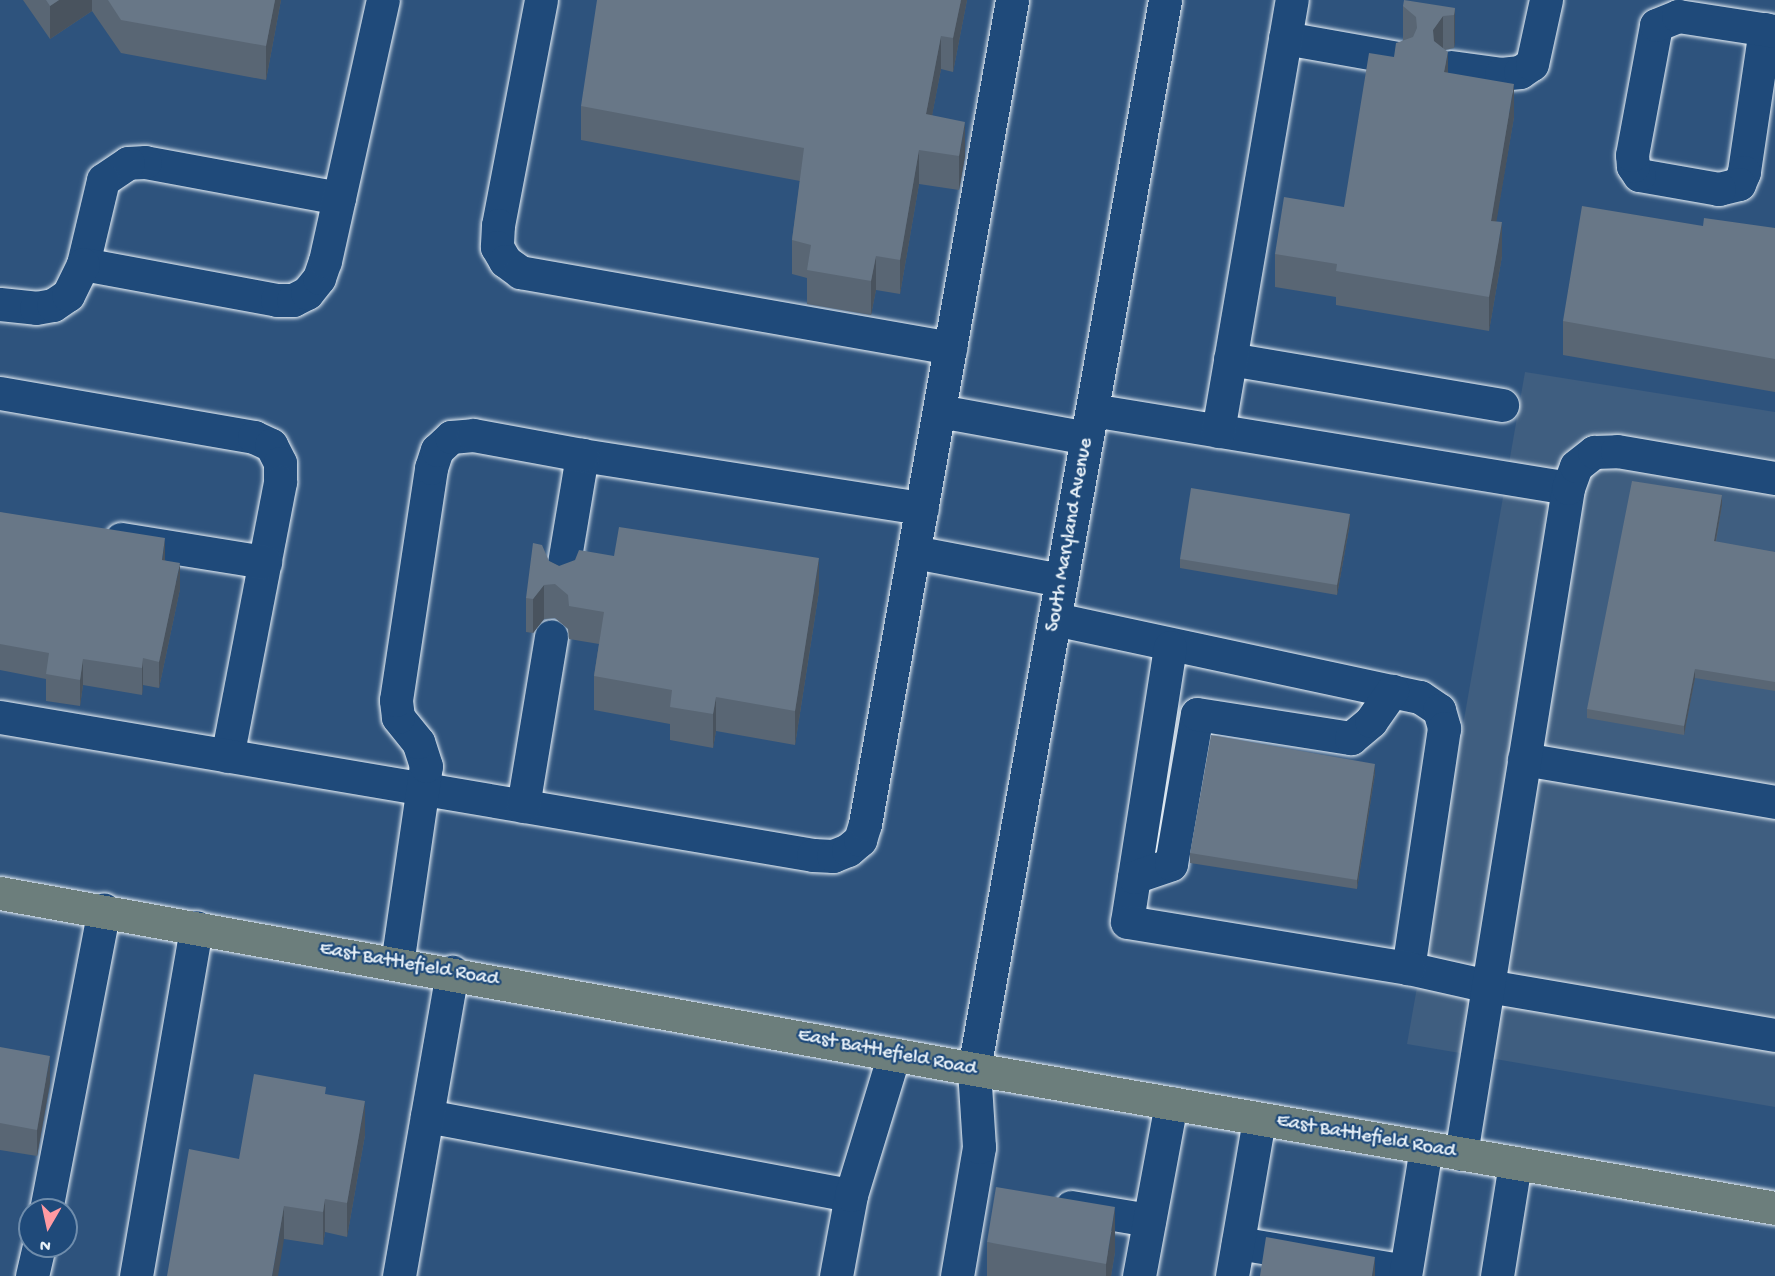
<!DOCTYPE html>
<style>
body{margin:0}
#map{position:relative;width:1775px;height:1276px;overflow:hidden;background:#2e537d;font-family:"Gochi Hand",sans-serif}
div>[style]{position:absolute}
.built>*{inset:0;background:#3f5e80}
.roads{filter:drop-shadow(0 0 2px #e8f1f8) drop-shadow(0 0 2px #e8f1f8)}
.minor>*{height:33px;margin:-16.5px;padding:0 16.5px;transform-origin:16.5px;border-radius:16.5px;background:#1f4a7a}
.major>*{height:33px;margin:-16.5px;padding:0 16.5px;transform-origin:16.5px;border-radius:16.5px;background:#6c7e7c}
.wall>*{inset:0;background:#596674}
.shaded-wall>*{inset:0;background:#49535e}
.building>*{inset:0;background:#687787}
span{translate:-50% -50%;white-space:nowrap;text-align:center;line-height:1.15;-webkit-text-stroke:4.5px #1f4a7a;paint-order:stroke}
.street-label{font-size:20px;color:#e8f1f8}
.north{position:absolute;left:18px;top:1198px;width:60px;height:60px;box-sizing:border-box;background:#1f4a7a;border:2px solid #6f8dac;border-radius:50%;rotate:189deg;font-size:16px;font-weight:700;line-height:24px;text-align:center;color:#e8f1f8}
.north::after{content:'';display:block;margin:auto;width:21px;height:27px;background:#ff9aa2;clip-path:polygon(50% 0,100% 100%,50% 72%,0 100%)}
</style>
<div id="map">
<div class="built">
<i style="clip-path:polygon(1525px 372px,1775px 412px,1775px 1107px,1407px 1044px)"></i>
</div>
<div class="roads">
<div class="minor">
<i style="left:541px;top:0;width:229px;rotate:100.8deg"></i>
<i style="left:498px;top:225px;width:22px;rotate:93deg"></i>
<i style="left:497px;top:247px;width:16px;rotate:60deg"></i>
<i style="left:505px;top:261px;width:19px;rotate:36deg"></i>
<i style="left:520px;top:272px;width:437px;rotate:10deg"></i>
<i style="left:1765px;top:29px;width:145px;rotate:98.4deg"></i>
<i style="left:1744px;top:172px;width:13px;rotate:113deg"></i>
<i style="left:1739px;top:184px;width:21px;rotate:166deg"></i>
<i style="left:1719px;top:189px;width:81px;rotate:-170.1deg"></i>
<i style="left:1639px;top:175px;width:11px;rotate:-124deg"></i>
<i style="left:1633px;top:166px;width:11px;rotate:-95deg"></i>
<i style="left:1632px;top:155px;width:132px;rotate:-79.5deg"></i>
<i style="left:1656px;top:25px;width:24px;rotate:-22deg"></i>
<i style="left:1678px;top:16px;width:98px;rotate:8.8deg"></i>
<i style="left:1285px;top:38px;width:116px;rotate:10deg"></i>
<i style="left:1451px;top:67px;width:50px;rotate:8deg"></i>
<i style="left:1501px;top:74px;width:19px;rotate:-6deg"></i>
<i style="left:1520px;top:72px;width:14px;rotate:-34deg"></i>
<i style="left:1532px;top:64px;width:66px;rotate:-77.7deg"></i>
<i style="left:339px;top:198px;width:197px;rotate:-169.5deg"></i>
<i style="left:145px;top:162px;width:17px;rotate:177deg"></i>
<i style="left:128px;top:163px;width:30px;rotate:146deg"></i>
<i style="left:103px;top:180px;width:86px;rotate:103.4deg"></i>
<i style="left:83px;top:264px;width:197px;rotate:10.5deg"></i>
<i style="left:277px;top:300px;width:16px"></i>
<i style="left:293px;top:300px;width:16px;rotate:-27deg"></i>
<i style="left:307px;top:293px;width:19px;rotate:-51deg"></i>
<i style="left:319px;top:278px;width:18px;rotate:-71deg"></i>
<i style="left:325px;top:261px;width:267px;rotate:-77.5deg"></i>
<i style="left:0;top:304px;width:36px;rotate:6deg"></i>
<i style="left:36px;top:308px;width:17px;rotate:-10deg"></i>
<i style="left:53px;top:305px;width:18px;rotate:-34deg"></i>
<i style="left:68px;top:295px;width:34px;rotate:-64deg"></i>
<i style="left:1230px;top:359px;width:276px;rotate:9.6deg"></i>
<i style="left:0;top:393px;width:258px;rotate:9.8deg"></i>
<i style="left:254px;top:437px;width:19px;rotate:25deg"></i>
<i style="left:271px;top:445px;width:20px;rotate:63deg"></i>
<i style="left:280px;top:463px;width:19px;rotate:90deg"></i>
<i style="left:280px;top:482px;width:279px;rotate:100.9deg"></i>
<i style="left:1092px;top:410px;width:482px;rotate:9.3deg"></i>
<i style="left:939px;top:411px;width:150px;rotate:10.3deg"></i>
<i style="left:1218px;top:431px;width:437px;rotate:-80.3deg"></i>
<i style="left:121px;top:539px;width:146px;rotate:9.1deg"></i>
<i style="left:914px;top:552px;width:150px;rotate:10.8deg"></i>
<i style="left:561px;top:581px;width:128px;rotate:-80.5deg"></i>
<i style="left:582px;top:455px;width:344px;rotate:8.9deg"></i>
<i style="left:1055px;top:619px;width:373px;rotate:12.1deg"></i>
<i style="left:1420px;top:697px;width:23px;rotate:34deg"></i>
<i style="left:1439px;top:710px;width:19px;rotate:74deg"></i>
<i style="left:1444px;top:728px;width:243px;rotate:98.5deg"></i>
<i style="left:1408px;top:968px;width:82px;rotate:12.7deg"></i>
<i style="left:1488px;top:986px;width:291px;rotate:9.7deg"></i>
<i style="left:1170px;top:647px;width:278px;rotate:98.9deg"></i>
<i style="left:1127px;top:922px;width:285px;rotate:9.3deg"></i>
<i style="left:0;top:717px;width:825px;rotate:9.63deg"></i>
<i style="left:813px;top:855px;width:20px;rotate:3deg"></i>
<i style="left:833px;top:856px;width:16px;rotate:-22deg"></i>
<i style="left:848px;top:850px;width:16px;rotate:-40deg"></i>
<i style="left:860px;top:840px;width:17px;rotate:-73deg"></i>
<i style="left:865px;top:824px;width:837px;rotate:-79.88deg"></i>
<i style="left:1524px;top:759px;width:255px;rotate:9.7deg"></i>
<i style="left:523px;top:806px;width:172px;rotate:-80.6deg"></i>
<i style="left:1134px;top:877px;width:39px;rotate:-19deg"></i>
<i style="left:1171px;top:864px;width:152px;rotate:-80.2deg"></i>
<i style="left:1197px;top:714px;width:156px;rotate:8.9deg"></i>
<i style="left:1351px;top:738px;width:26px;rotate:-40deg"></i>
<i style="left:1371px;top:721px;width:37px;rotate:-55deg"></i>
<i style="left:397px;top:964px;width:200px;rotate:-81.7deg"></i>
<i style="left:426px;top:766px;width:25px;rotate:-108deg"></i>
<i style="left:418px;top:742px;width:32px;rotate:-129deg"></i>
<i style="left:398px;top:717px;width:17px;rotate:-97deg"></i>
<i style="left:396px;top:700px;width:235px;rotate:-81.4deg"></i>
<i style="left:431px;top:468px;width:19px;rotate:-72deg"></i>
<i style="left:437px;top:450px;width:19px;rotate:-43deg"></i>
<i style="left:451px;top:437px;width:22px;rotate:-5deg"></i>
<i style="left:473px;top:435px;width:111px;rotate:10.4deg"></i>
<i style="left:427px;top:1116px;width:431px;rotate:10.6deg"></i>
<i style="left:1461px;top:1154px;width:675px;rotate:-80.87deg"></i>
<i style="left:1568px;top:488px;width:23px;rotate:-70deg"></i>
<i style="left:1576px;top:466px;width:23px;rotate:-38deg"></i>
<i style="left:1594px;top:452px;width:23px;rotate:-2deg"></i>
<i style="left:1617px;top:451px;width:160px;rotate:9.7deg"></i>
<i style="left:1071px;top:1207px;width:79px;rotate:9.5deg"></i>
<i style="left:46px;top:1210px;width:306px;rotate:-79.1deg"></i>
<i style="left:1238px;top:1243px;width:169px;rotate:9.5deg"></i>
<i style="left:32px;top:1276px;width:31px;rotate:-77deg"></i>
<i style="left:136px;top:1276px;width:354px;rotate:-80.2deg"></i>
<i style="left:399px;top:1276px;width:309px;rotate:-80.1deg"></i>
<i style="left:836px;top:1276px;width:82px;rotate:-79.5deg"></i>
<i style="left:851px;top:1195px;width:147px;rotate:-73deg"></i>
<i style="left:957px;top:1276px;width:131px;rotate:-80.3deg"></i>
<i style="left:979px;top:1147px;width:78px;rotate:-93.7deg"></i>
<i style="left:974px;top:1069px;width:1086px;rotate:-79.87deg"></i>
<i style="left:1139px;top:1276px;width:176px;rotate:-79.5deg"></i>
<i style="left:1232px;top:1276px;width:159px;rotate:-80.2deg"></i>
<i style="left:1405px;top:1276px;width:130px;rotate:-80.7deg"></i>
<i style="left:1497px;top:1276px;width:114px;rotate:-80.9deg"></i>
</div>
<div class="major">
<i style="left:0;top:893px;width:990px;rotate:10.24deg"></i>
<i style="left:974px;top:1069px;width:813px;rotate:9.84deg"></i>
</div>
</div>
<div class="wall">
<i style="clip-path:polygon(23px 0,281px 0,266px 80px,121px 53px,92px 11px,50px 39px)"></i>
<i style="clip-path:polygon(967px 0,953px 72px,941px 69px,932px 115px,965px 156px,959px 190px,919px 184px,900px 294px,876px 290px,871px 315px,807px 304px,807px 278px,792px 274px,792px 240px,800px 181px,581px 140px,581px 106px)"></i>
<i style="clip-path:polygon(1403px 6px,1455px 8px,1455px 42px,1454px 48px,1445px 50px,1448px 73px,1514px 117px,1496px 221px,1502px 256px,1489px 331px,1336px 305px,1336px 297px,1275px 287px,1275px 254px,1344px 207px,1394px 57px,1403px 40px)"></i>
<i style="clip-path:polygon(1703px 226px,1775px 228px,1775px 392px,1563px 355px,1563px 321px)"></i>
<i style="clip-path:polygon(1722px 505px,1716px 542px,1775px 552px,1775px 691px,1695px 678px,1684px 735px,1587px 718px,1587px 709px)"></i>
<i style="clip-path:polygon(0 512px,165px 560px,180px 589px,159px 688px,143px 685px,142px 695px,83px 685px,80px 706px,46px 701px,46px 679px,0 670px)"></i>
<i style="clip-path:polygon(1350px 523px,1337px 595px,1180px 568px,1180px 559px)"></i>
<i style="clip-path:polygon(549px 561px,559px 566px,819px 591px,795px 745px,716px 731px,713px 748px,670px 740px,670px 724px,594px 710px,594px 676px,599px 644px,569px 639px,568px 629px,555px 618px,544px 619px,533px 633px,526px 632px,526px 598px)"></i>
<i style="clip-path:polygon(1375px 773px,1357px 889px,1190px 863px,1190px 853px)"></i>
<i style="clip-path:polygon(0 1047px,50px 1083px,37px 1156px,0 1150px)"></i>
<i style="clip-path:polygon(326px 1094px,365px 1135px,347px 1237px,325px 1232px,323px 1245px,284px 1239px,239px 1159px)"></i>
<i style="clip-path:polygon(987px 1242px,1115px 1252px,1111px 1276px,987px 1276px)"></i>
</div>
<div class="shaded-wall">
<i style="clip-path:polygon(59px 0,92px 0,92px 11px,50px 39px,50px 6px)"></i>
<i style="clip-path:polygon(275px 0,281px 0,266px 80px,266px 46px)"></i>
<i style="clip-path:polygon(961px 0,967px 0,953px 72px,953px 38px)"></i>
<i style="clip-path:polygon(1455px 8px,1455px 42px,1454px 48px,1454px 15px)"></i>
<i style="clip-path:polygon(1443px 16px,1443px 50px,1433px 64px,1433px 30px)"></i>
<i style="clip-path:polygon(941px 36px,941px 69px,926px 147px,926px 114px)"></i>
<i style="clip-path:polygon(1448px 52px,1448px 85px,1444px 72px)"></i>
<i style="clip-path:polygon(1514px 84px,1514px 117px,1491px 254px,1491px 221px)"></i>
<i style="clip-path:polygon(965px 122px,965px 156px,959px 190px,959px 156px)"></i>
<i style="clip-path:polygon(919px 150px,919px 184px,900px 294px,900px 260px)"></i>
<i style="clip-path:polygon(1502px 222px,1502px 256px,1489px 331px,1489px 297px)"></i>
<i style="clip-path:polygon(876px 256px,876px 290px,871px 315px,871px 281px)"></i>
<i style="clip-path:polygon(1722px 495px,1722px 505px,1714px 551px,1714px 541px)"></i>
<i style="clip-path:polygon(1350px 514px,1350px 523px,1337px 595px,1337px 585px)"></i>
<i style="clip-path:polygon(165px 538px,165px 565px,162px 560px)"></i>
<i style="clip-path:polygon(819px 558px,819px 591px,795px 745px,795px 711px)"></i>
<i style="clip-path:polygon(180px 563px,180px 589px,159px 688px,159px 662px)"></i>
<i style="clip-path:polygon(544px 585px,544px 619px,533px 633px,533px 599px)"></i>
<i style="clip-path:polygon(143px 658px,143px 685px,142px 695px,142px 668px)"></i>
<i style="clip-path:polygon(83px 659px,83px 685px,80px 706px,80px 680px)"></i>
<i style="clip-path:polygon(1695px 669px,1695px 678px,1684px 735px,1684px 726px)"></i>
<i style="clip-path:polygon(716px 697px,716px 731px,713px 748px,713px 714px)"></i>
<i style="clip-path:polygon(1375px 764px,1375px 773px,1357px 889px,1357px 880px)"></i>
<i style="clip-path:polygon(50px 1056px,50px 1083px,37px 1156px,37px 1130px)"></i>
<i style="clip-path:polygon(365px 1101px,365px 1135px,347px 1237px,347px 1203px)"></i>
<i style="clip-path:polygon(325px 1199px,325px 1232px,323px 1245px,323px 1212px)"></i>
<i style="clip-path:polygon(284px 1206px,284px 1239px,278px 1276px,272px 1276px)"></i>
<i style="clip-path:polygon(1115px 1207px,1115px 1252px,1111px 1276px,1106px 1276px,1106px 1264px)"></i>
<i style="clip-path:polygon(1375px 1257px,1375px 1276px,1372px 1276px)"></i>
</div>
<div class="building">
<i style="clip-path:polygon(46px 0,59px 0,50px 6px)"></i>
<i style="clip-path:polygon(108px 0,275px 0,266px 46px,121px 20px)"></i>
<i style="clip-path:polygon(597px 0,961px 0,953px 38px,941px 36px,926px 114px,965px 122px,959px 156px,919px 150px,900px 260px,876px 256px,871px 281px,807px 270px,811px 245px,792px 240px,804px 148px,581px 106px)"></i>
<i style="clip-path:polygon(1404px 0,1455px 8px,1454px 15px,1443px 16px,1433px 30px,1434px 41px,1448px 52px,1444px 72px,1514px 84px,1491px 221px,1502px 222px,1489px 297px,1336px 271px,1337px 264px,1275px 254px,1284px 197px,1344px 207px,1369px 53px,1394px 57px,1396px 43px,1413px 37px,1417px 28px,1416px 17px,1403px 6px)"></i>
<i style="clip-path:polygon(1582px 206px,1703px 226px,1704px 218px,1775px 228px,1775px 359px,1563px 321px)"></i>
<i style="clip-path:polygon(1632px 481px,1722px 495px,1714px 541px,1775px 552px,1775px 682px,1695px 669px,1684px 726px,1587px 709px)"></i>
<i style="clip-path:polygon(1191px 488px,1350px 514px,1337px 585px,1180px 559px)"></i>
<i style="clip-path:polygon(0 512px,165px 538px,162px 560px,180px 563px,159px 662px,143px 658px,142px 668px,83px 659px,80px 680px,46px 674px,49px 653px,0 644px)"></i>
<i style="clip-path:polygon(619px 527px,819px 558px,795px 711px,716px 697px,713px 714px,670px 707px,672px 690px,594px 676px,604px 612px,569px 606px,568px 595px,555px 584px,544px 585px,533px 599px,526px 598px,533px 543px,542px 545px,549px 561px,559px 566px,575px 560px,579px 550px,614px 556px)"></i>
<i style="clip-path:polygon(1211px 735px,1375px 764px,1357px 880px,1190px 853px)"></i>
<i style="clip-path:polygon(0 1047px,50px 1056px,37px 1130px,0 1123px)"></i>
<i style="clip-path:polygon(254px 1074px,326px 1087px,325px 1094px,365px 1101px,347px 1203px,325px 1199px,323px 1212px,284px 1206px,272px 1276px,167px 1276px,189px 1149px,239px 1159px)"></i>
<i style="clip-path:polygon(996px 1187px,1115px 1207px,1106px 1264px,987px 1242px)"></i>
<i style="clip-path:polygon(1266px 1237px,1375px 1257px,1372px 1276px,1260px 1276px)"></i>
</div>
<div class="street-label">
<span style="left:1070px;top:535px;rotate:-80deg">South Maryland Avenue</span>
<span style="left:409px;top:965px;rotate:10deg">East Battlefield Road</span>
<span style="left:887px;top:1053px;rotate:11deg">East Battlefield Road</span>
<span style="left:1366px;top:1137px;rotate:10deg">East Battlefield Road</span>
</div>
<div class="north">N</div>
</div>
